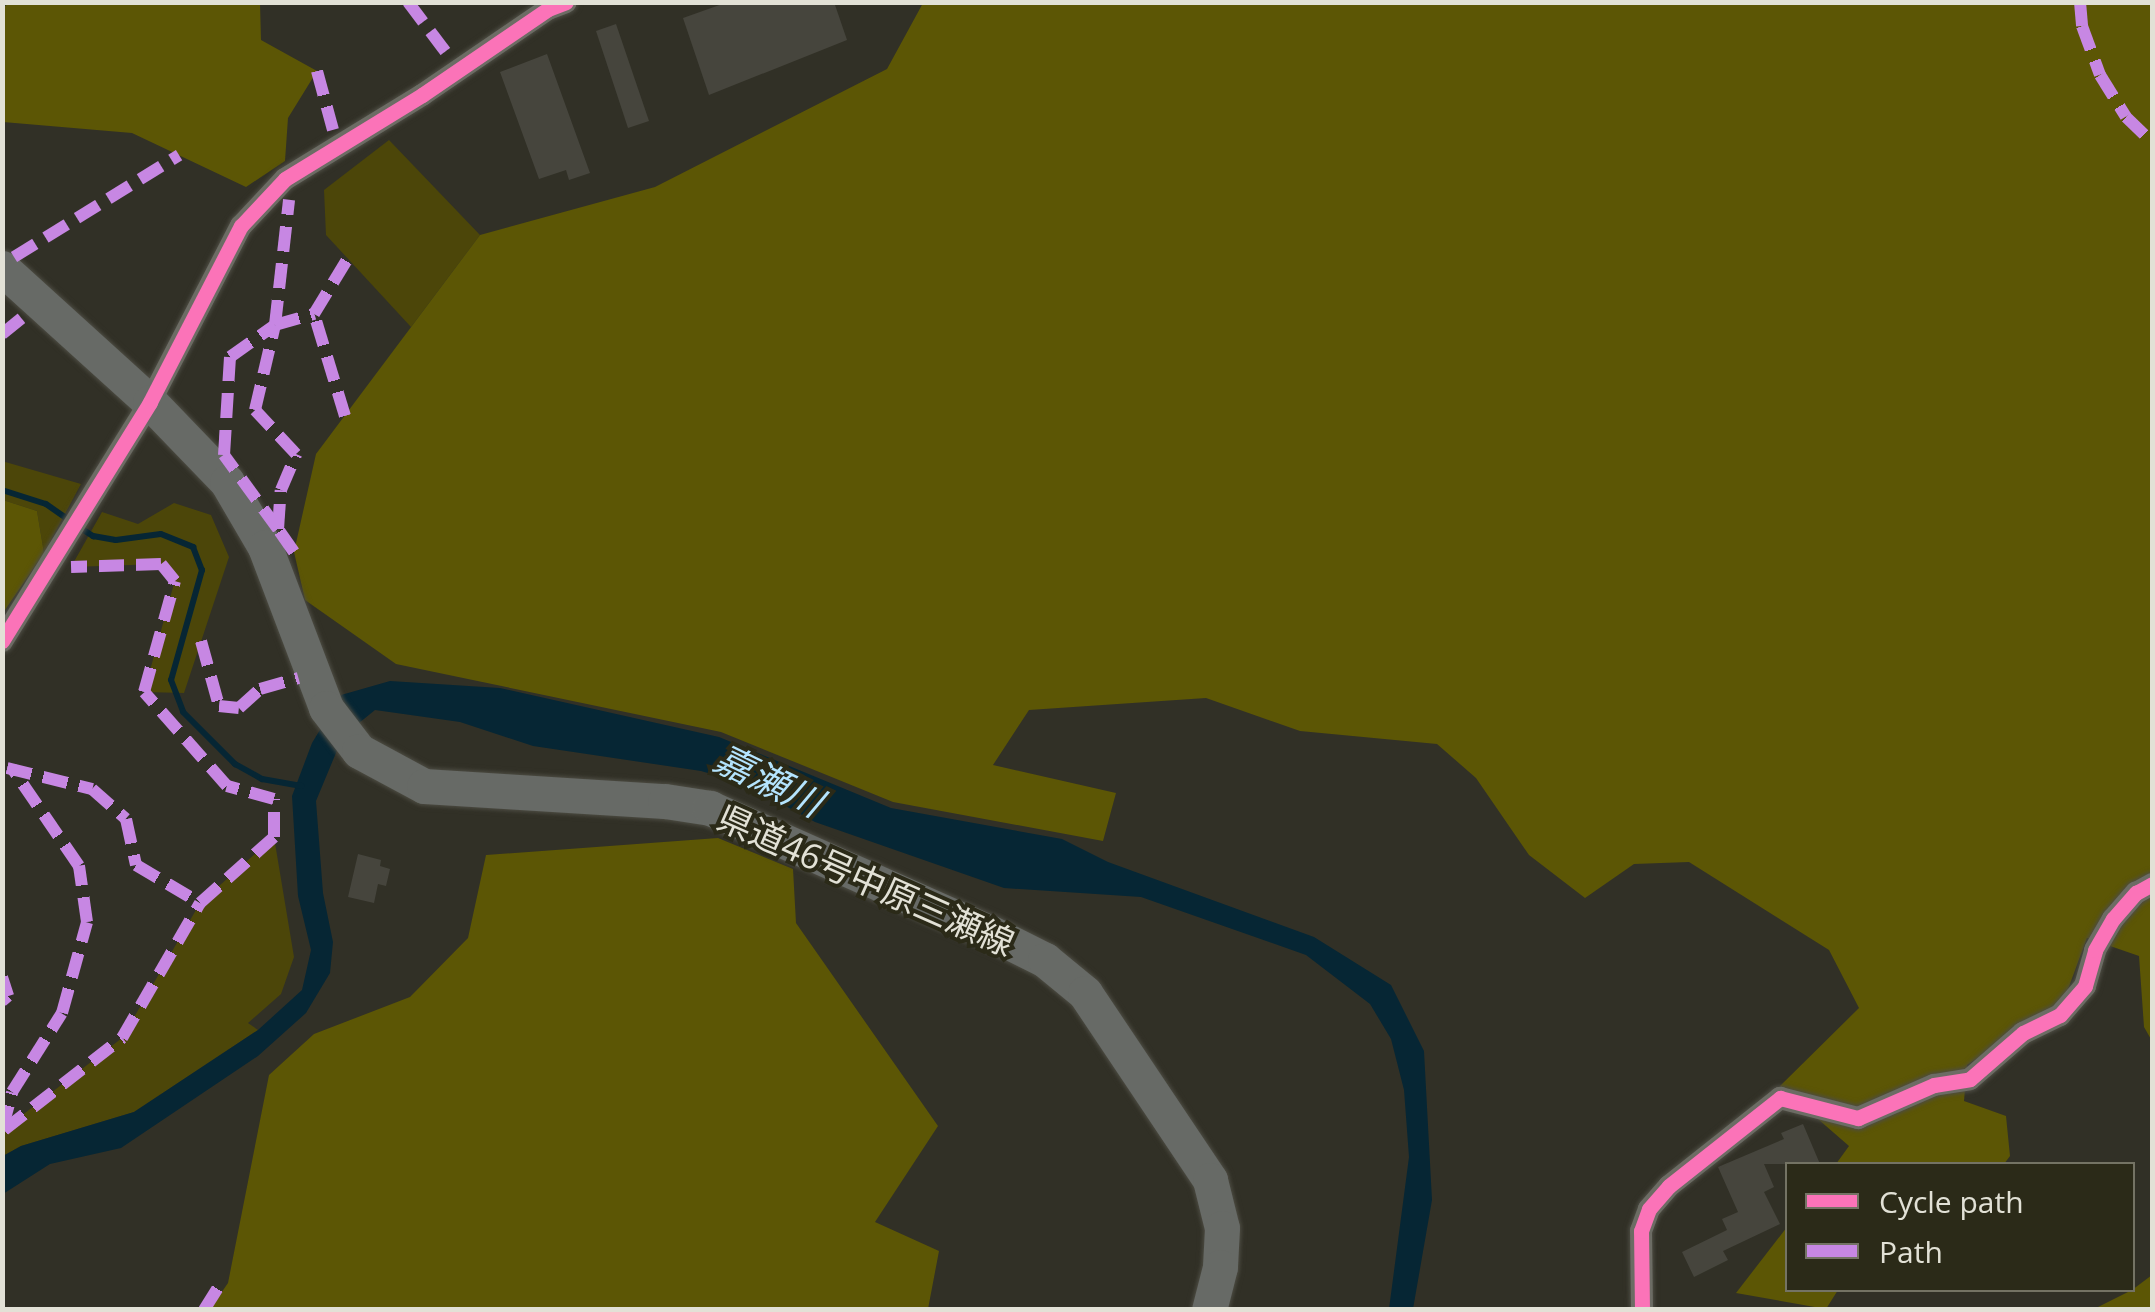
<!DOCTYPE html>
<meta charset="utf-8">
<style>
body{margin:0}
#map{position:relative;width:2155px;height:1312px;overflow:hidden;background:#313026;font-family:"Open Sans","Noto Sans JP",sans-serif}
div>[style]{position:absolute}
.green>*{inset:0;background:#4c4609}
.forest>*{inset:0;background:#5c5605}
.water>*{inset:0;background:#062634}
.stream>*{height:6px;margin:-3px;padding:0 3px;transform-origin:3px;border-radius:3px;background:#062634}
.building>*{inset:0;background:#46453d}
.roads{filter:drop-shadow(0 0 2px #4d4c43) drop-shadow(0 0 2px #4d4c43)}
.minor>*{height:22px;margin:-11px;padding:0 11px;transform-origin:11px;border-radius:11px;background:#6c6c64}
.primary>*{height:35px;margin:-17.5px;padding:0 17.5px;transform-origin:17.5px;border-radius:17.5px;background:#676a66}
.quiet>*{height:12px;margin-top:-6px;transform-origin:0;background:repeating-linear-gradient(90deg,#c787e3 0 25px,transparent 0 37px)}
.cycleway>*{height:15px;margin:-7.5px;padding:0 7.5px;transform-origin:7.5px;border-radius:7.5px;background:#fb73b8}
span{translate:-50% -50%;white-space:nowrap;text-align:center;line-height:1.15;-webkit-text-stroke:8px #2b2a18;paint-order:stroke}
.street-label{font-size:35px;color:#e2e1d6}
.water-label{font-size:38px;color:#b4e4fe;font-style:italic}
.frame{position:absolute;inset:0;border:5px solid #e2e1d6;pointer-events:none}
.legend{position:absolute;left:1785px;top:1162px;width:350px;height:130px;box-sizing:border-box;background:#2b2a18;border:2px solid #747364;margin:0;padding:12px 18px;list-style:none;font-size:30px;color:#e2e1d6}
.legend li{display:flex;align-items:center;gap:20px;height:50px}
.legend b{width:50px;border:2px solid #747364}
</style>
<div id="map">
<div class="green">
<i style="clip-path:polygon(389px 140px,480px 235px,411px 327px,326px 235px,324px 190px)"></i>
<i style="clip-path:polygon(2px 461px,81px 484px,44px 553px,37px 511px,3px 500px)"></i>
<i style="clip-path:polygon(174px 503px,211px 515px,229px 557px,184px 693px,144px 692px,175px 580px,160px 564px,71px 567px,102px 512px,138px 524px)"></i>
<i style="clip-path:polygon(274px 837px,294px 957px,281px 994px,248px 1023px,258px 1030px,134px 1112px,21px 1146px,3px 1156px,3px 1130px,122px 1038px,200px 903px)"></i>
</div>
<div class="forest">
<i style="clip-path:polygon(2px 3px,260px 3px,261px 40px,317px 71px,288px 118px,285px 161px,246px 187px,132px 133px,3px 122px)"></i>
<i style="clip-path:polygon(923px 3px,2152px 3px,2152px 1041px,2144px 1027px,2139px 956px,2087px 938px,2064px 1000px,1967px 1065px,1964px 1101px,2006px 1116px,2010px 1156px,2004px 1164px,1836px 1164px,1849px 1146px,1780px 1086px,1859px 1008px,1829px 950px,1689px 862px,1634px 864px,1585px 898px,1529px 855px,1476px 778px,1437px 744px,1300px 731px,1206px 698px,1029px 710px,993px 765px,1116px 793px,1103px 841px,893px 802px,721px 732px,396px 664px,305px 600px,294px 552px,316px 454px,480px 235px,655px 187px,887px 69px)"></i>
<i style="clip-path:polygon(3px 500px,37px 511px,44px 553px,3px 613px)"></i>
<i style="clip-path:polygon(718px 838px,793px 869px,796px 923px,938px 1126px,875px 1222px,939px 1251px,928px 1309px,210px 1309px,228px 1283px,269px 1075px,314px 1034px,410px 997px,468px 938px,486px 855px)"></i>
<i style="clip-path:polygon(1787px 1227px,1788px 1290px,1838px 1290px,1826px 1309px,1736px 1293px)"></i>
<i style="clip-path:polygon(2152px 1275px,2152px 1309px,2094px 1309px,2132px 1290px)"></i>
</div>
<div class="water">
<i style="clip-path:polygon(390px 681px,500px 688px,719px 737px,891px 808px,1062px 839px,1108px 862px,1314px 937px,1391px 985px,1424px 1051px,1432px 1200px,1413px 1309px,1389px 1309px,1409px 1157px,1404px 1090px,1391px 1039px,1370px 1004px,1306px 955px,1141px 897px,1004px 888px,815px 822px,745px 784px,701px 771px,533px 746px,460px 722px,375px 710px,343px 736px,316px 801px,323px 893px,333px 942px,330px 973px,306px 1013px,258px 1056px,121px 1148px,50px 1164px,3px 1194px,3px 1156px,21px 1146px,134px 1112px,258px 1030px,302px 990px,311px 950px,298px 896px,292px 796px,312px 743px,341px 695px)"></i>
</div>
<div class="stream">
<i style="left:2px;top:4px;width:4px;rotate:-27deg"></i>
<i style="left:2px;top:490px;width:46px;rotate:17.7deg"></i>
<i style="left:46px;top:504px;width:28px;rotate:35deg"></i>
<i style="left:79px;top:527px;width:17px;rotate:33deg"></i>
<i style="left:93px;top:536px;width:23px;rotate:10deg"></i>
<i style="left:116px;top:540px;width:45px;rotate:-7.6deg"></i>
<i style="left:161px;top:534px;width:35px;rotate:22deg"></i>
<i style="left:193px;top:547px;width:25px;rotate:69deg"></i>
<i style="left:202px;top:570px;width:114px;rotate:105.7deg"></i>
<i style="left:171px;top:680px;width:34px;rotate:69deg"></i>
<i style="left:183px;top:712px;width:74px;rotate:45deg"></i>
<i style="left:235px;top:764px;width:31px;rotate:29deg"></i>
<i style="left:262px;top:779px;width:40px;rotate:10deg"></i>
</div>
<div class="building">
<i style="clip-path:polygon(728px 2px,834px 2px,847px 40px,709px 95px,683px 18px)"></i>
<i style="clip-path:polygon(616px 24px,649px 121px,628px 128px,596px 31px)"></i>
<i style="clip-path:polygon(547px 54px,590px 173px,569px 180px,566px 170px,539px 179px,500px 72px)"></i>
<i style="clip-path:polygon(358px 854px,381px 860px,380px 866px,390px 869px,386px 886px,378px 884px,374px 903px,348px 897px)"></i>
<i style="clip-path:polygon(1803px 1124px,1820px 1164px,1764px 1164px,1774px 1187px,1764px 1192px,1780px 1224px,1723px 1251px,1728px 1260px,1694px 1277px,1682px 1252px,1727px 1230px,1722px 1219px,1738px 1212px,1718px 1167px,1784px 1139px,1781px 1133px)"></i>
</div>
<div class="roads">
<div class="minor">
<i style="left:2px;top:641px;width:281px;rotate:-58.2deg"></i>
<i style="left:150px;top:402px;width:198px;rotate:-62.7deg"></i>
<i style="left:241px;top:226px;width:64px;rotate:-46.9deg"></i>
<i style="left:285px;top:179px;width:161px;rotate:-31.5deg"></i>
<i style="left:422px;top:95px;width:153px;rotate:-34.3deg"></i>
<i style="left:548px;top:9px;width:19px;rotate:-21deg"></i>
<i style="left:1642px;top:1310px;width:79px;rotate:-90.7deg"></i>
<i style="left:1641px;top:1231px;width:23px;rotate:-70deg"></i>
<i style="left:1649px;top:1209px;width:30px;rotate:-49deg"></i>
<i style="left:1669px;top:1186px;width:142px;rotate:-38.4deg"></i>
<i style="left:1780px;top:1098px;width:81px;rotate:14.4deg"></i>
<i style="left:1858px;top:1118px;width:83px;rotate:-23.5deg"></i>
<i style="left:1934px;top:1085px;width:36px;rotate:-9deg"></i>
<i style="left:1970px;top:1079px;width:70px;rotate:-41deg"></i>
<i style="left:2023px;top:1033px;width:41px;rotate:-25.9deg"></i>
<i style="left:2060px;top:1015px;width:38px;rotate:-49deg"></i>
<i style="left:2085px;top:986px;width:37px;rotate:-74deg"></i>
<i style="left:2095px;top:950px;width:36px;rotate:-60deg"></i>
<i style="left:2113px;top:919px;width:35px;rotate:-49deg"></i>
<i style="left:2136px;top:893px;width:18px;rotate:-29deg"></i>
</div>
<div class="primary">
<i style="left:2px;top:268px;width:200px;rotate:42.2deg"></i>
<i style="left:150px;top:402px;width:111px;rotate:46.1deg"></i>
<i style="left:227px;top:482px;width:75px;rotate:59.7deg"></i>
<i style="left:265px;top:547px;width:172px;rotate:69.2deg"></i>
<i style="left:326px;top:708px;width:54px;rotate:52.5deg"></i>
<i style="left:359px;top:751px;width:74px;rotate:28.3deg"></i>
<i style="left:424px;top:786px;width:241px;rotate:3.6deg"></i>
<i style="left:665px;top:801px;width:46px;rotate:8.8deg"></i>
<i style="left:710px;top:808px;width:305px;rotate:24deg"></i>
<i style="left:989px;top:932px;width:63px;rotate:26.6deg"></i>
<i style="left:1045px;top:960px;width:52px;rotate:39.5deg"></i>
<i style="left:1085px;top:993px;width:225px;rotate:56.2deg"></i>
<i style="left:1210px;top:1180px;width:49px;rotate:76deg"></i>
<i style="left:1222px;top:1228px;width:39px;rotate:93deg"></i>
<i style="left:1220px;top:1267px;width:44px;rotate:104.3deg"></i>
</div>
</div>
<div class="quiet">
<i style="left:408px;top:2px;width:66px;rotate:53deg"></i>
<i style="left:2080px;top:2px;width:24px;rotate:85deg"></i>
<i style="left:2082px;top:26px;width:52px;rotate:69.8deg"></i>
<i style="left:2100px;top:75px;width:49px;rotate:58.2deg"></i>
<i style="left:2126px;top:117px;width:36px;rotate:44deg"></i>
<i style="left:317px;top:71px;width:61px;rotate:74.8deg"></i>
<i style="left:14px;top:257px;width:194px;rotate:-31.7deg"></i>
<i style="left:2px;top:334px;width:33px;rotate:-39deg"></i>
<i style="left:345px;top:416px;width:107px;rotate:-106.9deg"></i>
<i style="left:314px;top:314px;width:66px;rotate:-58.7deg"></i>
<i style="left:278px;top:529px;width:92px;rotate:-126.1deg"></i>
<i style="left:224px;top:455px;width:98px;rotate:-86.5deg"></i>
<i style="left:230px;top:357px;width:55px;rotate:-35.4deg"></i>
<i style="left:275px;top:325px;width:126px;rotate:-83.6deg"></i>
<i style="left:294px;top:552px;width:28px;rotate:-125deg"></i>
<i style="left:278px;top:529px;width:39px;rotate:-86deg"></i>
<i style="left:281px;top:490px;width:39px;rotate:-67deg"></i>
<i style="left:296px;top:454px;width:60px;rotate:-133deg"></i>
<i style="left:255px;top:410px;width:87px;rotate:-76.8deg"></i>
<i style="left:275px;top:325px;width:41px;rotate:-15.8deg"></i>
<i style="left:201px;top:641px;width:67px;rotate:74.5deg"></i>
<i style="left:219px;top:706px;width:20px;rotate:6deg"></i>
<i style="left:239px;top:708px;width:28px;rotate:-42deg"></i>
<i style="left:260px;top:689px;width:40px;rotate:-16deg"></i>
<i style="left:7px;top:768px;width:88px;rotate:13.9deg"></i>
<i style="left:92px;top:789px;width:45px;rotate:41.4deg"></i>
<i style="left:126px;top:819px;width:47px;rotate:77.7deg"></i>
<i style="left:136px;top:865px;width:74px;rotate:30.7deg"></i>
<i style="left:2px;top:977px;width:20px;rotate:72deg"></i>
<i style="left:8px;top:996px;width:8px;rotate:140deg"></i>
<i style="left:2px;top:1130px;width:39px;rotate:-75deg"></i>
<i style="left:12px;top:1092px;width:93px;rotate:-57.7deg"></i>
<i style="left:62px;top:1013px;width:94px;rotate:-74.6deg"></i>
<i style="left:87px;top:922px;width:57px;rotate:-98.1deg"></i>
<i style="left:79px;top:866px;width:119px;rotate:-124.4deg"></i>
<i style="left:4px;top:1130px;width:150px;rotate:-37.9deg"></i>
<i style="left:122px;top:1038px;width:156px;rotate:-60deg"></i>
<i style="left:200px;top:903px;width:99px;rotate:-41.7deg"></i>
<i style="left:274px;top:837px;width:38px;rotate:-90deg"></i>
<i style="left:274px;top:799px;width:49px;rotate:-164.5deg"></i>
<i style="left:227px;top:786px;width:125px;rotate:-131.4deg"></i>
<i style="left:144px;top:692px;width:115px;rotate:-74.4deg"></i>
<i style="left:175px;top:581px;width:22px;rotate:-129deg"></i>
<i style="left:161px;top:564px;width:90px;rotate:178.1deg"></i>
<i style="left:204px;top:1310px;width:36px;rotate:-58deg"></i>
</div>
<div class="cycleway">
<i style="left:2px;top:641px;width:281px;rotate:-58.2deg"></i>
<i style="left:150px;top:402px;width:198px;rotate:-62.7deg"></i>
<i style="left:241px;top:226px;width:64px;rotate:-46.9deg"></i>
<i style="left:285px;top:179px;width:161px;rotate:-31.5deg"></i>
<i style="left:422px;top:95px;width:153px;rotate:-34.3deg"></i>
<i style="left:548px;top:9px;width:19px;rotate:-21deg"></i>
<i style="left:1642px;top:1310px;width:79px;rotate:-90.7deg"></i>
<i style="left:1641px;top:1231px;width:23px;rotate:-70deg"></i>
<i style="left:1649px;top:1209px;width:30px;rotate:-49deg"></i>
<i style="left:1669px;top:1186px;width:142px;rotate:-38.4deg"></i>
<i style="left:1780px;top:1098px;width:81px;rotate:14.4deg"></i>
<i style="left:1858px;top:1118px;width:83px;rotate:-23.5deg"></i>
<i style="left:1934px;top:1085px;width:36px;rotate:-9deg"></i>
<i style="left:1970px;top:1079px;width:70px;rotate:-41deg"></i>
<i style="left:2023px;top:1033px;width:41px;rotate:-25.9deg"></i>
<i style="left:2060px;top:1015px;width:38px;rotate:-49deg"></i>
<i style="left:2085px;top:986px;width:37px;rotate:-74deg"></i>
<i style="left:2095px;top:950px;width:36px;rotate:-60deg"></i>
<i style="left:2113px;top:919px;width:35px;rotate:-49deg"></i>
<i style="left:2136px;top:893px;width:18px;rotate:-29deg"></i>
</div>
<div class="street-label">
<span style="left:866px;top:880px;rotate:24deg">県道46号中原三瀬線</span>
</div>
<div class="water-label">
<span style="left:769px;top:780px;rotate:26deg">嘉瀬川</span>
</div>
<div class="frame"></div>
<ul class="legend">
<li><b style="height:12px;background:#fb73b8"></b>Cycle path</li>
<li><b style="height:12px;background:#c787e3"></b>Path</li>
</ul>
</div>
